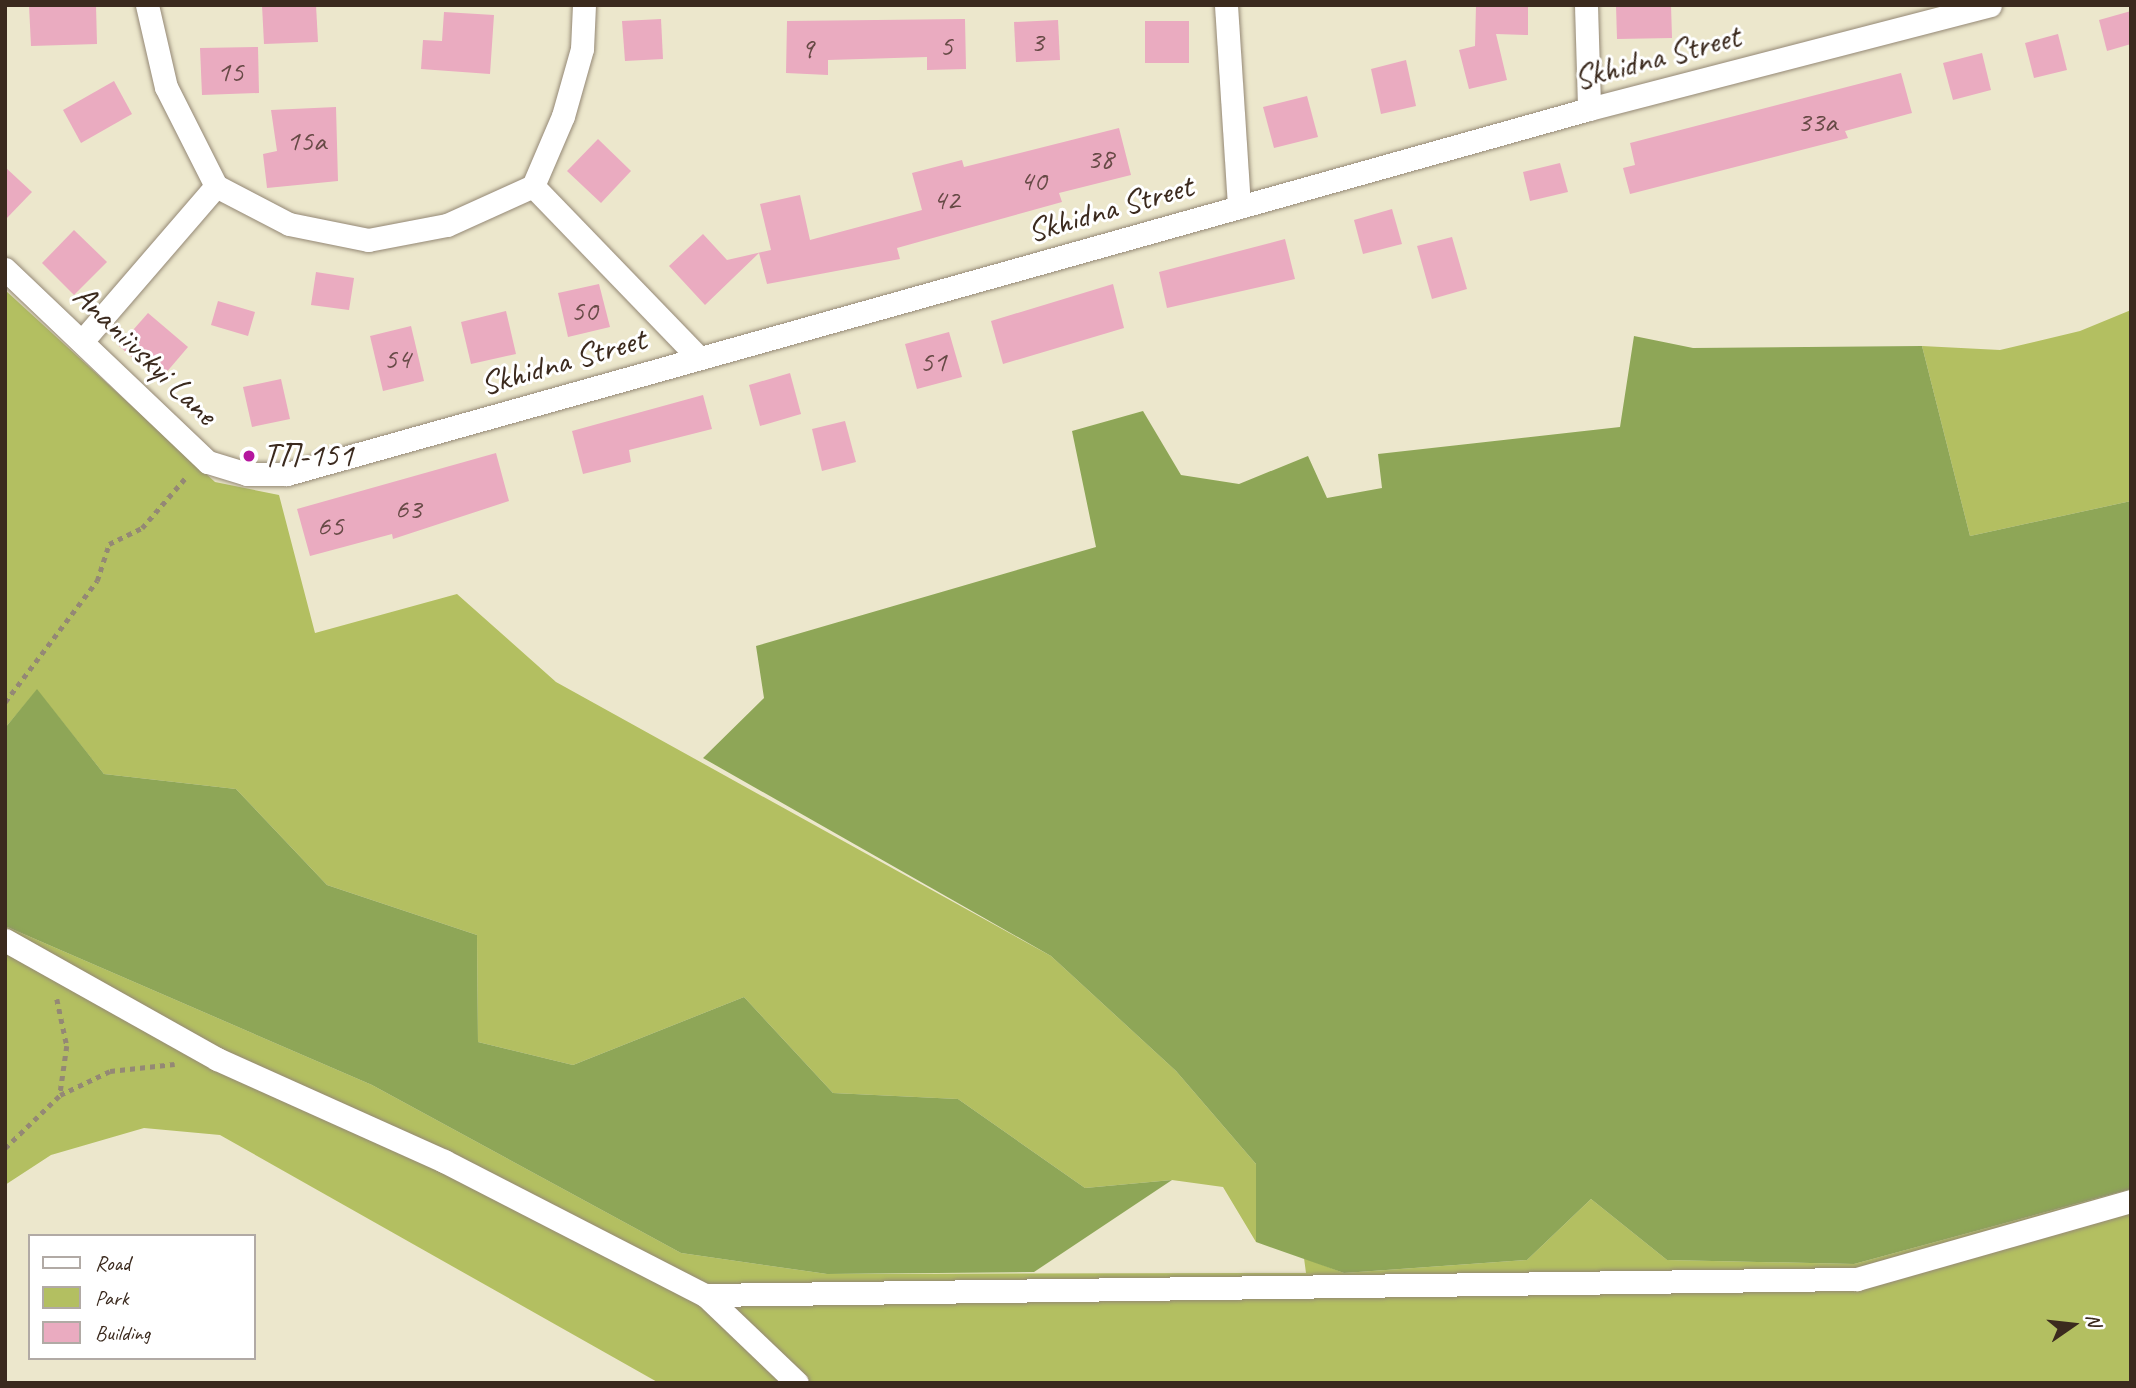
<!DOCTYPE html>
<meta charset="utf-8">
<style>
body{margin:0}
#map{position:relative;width:2136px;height:1388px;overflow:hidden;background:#ece7cc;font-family:Caveat,sans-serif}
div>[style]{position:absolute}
.green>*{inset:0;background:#b3bf61}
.forest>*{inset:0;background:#8ea657}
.building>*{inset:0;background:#eaabc0}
.path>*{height:4.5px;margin-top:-2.25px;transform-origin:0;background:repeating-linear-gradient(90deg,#948875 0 5px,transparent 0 10px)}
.roads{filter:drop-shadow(0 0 2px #948875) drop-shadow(0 0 2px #948875)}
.minor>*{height:23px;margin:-11.5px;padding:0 11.5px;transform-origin:11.5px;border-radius:11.5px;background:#fff}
.dots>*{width:19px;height:19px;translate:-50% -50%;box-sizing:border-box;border:4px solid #fff;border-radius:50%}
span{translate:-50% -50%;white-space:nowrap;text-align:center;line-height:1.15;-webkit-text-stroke:6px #fff;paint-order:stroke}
.number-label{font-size:30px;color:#674a46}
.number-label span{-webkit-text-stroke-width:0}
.street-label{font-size:33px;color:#3b2a1e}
.poi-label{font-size:33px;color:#3b2a1e}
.left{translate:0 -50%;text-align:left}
.frame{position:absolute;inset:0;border:7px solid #3b2a1e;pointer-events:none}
.legend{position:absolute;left:28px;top:1234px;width:228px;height:126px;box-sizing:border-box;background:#fff;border:2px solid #b1aaa5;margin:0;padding:9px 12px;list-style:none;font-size:21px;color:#3b2a1e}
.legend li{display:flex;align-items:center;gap:14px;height:35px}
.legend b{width:35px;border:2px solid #b1aaa5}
.north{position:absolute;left:2038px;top:1290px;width:70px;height:70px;-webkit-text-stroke:5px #fff;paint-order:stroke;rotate:76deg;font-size:19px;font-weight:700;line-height:28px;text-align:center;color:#3b2a1e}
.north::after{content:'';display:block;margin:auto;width:24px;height:32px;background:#3b2a1e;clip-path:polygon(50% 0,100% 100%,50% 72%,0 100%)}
</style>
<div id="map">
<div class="green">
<i style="clip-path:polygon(5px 290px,215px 482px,279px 495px,315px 633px,457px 594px,556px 682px,1051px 956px,1176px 1071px,1256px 1164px,1256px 1242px,1223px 1187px,1172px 1180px,1085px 1188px,958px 1099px,833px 1093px,744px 997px,573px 1065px,478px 1042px,477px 935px,327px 885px,236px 789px,104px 774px,37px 690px,5px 728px)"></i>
<i style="clip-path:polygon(2131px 310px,2131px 501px,1970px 536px,1922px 346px,2000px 350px,2080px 331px)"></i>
<i style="clip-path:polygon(5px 926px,372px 1085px,681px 1253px,827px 1274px,1306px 1273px,1304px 1258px,1344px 1273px,1527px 1260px,1591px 1199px,1667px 1260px,1854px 1264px,2131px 1189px,2131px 1383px,659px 1383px,220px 1135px,144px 1128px,51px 1155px,5px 1185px)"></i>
</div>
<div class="forest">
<i style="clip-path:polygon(1634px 336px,1693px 348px,1922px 346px,1970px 536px,2131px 501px,2131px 1189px,1854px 1264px,1667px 1260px,1591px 1199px,1527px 1260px,1344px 1273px,1256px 1242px,1256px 1164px,1176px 1071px,1051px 956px,703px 758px,764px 698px,756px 646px,1096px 547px,1072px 431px,1143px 411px,1181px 475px,1239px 484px,1308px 456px,1327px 498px,1382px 488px,1378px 454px,1620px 427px)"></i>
<i style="clip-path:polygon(37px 689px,104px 774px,236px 789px,327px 885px,477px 935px,478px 1042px,573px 1065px,744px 997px,833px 1093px,958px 1099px,1085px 1188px,1172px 1180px,1034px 1272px,827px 1274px,681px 1253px,372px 1085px,5px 926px,5px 728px)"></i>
</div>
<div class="building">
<i style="clip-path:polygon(29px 5px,96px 5px,97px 44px,31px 46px)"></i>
<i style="clip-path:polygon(262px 5px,316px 5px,318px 42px,264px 44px)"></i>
<i style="clip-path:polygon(1476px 5px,1528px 5px,1528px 35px,1496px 34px,1507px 80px,1469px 89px,1459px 50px,1475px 46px)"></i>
<i style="clip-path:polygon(1616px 5px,1671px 5px,1672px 38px,1617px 39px)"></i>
<i style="clip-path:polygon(2131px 11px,2131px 44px,2107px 51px,2099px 20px)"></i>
<i style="clip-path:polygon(444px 12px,494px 15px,490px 74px,421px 69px,423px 40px,442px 41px)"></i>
<i style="clip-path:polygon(661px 19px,663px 59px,625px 61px,622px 21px)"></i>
<i style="clip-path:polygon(965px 19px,966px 69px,927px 70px,927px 57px,828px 60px,828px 75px,786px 73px,787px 21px)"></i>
<i style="clip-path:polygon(1058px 20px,1060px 60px,1016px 62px,1014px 22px)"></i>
<i style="clip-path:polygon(1145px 21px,1189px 21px,1189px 63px,1145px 63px)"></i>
<i style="clip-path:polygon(2058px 34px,2067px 70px,2034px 78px,2025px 43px)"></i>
<i style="clip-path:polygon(258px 47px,259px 93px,202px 95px,200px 48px)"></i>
<i style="clip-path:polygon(1982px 53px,1991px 90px,1953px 100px,1943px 63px)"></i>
<i style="clip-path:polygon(1406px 60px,1416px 106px,1381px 114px,1371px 69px)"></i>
<i style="clip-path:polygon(1901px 73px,1912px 113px,1845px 131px,1848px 138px,1630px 194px,1623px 168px,1635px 165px,1630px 143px)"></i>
<i style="clip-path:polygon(114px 81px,132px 114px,81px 143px,63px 110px)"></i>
<i style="clip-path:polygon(1307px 96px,1318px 137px,1274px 148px,1263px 107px)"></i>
<i style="clip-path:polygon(336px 107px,338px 181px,267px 188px,263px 154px,277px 151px,271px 110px)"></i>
<i style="clip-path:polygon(1119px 128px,1131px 175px,1059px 193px,1062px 202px,897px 248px,900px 259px,767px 284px,759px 253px,705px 305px,669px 266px,703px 234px,727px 260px,771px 250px,760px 204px,800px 195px,810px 240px,922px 210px,912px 173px,962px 160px,964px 167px)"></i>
<i style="clip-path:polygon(598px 139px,631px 171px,601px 203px,567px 171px)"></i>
<i style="clip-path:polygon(1560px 163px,1568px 192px,1530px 201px,1523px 172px)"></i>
<i style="clip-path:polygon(5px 167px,32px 192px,5px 220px)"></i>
<i style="clip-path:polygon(1392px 209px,1402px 244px,1363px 254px,1354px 220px)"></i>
<i style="clip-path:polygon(74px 230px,107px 262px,74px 295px,42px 263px)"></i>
<i style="clip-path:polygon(1452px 237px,1467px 289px,1432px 299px,1417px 246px)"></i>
<i style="clip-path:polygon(1285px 239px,1295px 279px,1167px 308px,1159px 272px)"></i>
<i style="clip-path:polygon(316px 272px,354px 278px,349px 310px,311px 305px)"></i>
<i style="clip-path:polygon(599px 284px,610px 327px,568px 337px,558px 293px)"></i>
<i style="clip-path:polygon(1113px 284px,1124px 328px,1003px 364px,991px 321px)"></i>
<i style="clip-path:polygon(218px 301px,255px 312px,248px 336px,211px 325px)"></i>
<i style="clip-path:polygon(506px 311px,516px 354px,471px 364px,461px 322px)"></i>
<i style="clip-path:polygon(148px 313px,188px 347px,159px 381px,119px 346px)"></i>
<i style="clip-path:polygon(411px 326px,424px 381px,383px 391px,370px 336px)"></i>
<i style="clip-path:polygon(949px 332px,962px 377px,917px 389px,905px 344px)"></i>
<i style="clip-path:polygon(790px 373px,801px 414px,760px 426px,749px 385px)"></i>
<i style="clip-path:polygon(281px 379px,290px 419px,252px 427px,243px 387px)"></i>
<i style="clip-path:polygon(703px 395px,712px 429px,629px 450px,631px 462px,583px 474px,572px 431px)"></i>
<i style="clip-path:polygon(845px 421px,856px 462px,822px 471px,812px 429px)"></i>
<i style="clip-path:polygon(496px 453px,509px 501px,393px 539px,392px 534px,310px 556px,297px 509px)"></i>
</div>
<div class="path">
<i style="left:5px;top:702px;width:152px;rotate:-52.8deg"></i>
<i style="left:97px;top:581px;width:39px;rotate:-72deg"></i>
<i style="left:109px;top:544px;width:37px;rotate:-26deg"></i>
<i style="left:142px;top:528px;width:69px;rotate:-49.1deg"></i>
<i style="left:57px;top:999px;width:48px;rotate:78deg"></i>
<i style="left:67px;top:1046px;width:49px;rotate:98.1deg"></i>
<i style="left:5px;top:1148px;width:76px;rotate:-43.9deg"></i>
<i style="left:60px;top:1095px;width:55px;rotate:-25.6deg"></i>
<i style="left:110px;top:1071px;width:65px;rotate:-6.1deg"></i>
</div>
<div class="roads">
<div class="minor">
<i style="left:147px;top:5px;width:84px;rotate:77deg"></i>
<i style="left:166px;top:87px;width:111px;rotate:63.2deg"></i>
<i style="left:216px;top:186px;width:82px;rotate:27.5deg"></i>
<i style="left:289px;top:224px;width:81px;rotate:11.4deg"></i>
<i style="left:368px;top:240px;width:80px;rotate:-10.8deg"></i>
<i style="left:447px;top:225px;width:94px;rotate:-24.4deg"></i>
<i style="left:533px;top:186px;width:76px;rotate:-66.8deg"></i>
<i style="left:563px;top:116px;width:70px;rotate:-74.2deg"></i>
<i style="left:582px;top:49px;width:44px;rotate:-87.4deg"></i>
<i style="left:1226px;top:5px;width:202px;rotate:86.3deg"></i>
<i style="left:1586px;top:5px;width:104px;rotate:88.3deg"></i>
<i style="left:533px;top:186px;width:239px;rotate:46deg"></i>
<i style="left:5px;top:269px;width:280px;rotate:43.6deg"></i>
<i style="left:208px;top:462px;width:41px;rotate:17.1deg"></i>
<i style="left:247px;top:474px;width:40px"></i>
<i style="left:287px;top:474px;width:1352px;rotate:-15.66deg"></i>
<i style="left:1589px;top:109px;width:414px;rotate:-14.5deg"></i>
<i style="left:84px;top:339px;width:202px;rotate:-49.2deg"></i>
<i style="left:5px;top:940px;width:243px;rotate:29.3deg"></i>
<i style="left:217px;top:1059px;width:249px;rotate:24.2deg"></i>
<i style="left:444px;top:1161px;width:293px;rotate:27.2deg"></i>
<i style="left:705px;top:1295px;width:127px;rotate:43.7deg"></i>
<i style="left:705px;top:1295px;width:1152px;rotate:-0.8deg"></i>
<i style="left:1857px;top:1279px;width:285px;rotate:-15.9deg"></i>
</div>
</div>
<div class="dots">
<i style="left:249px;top:456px;background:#b5179e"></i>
</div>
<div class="number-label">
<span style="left:1037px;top:41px">3</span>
<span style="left:946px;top:45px">5</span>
<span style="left:807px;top:48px">9</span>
<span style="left:230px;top:71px">15</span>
<span style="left:1817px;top:121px">33а</span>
<span style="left:306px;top:140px">15а</span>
<span style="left:1100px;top:158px">38</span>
<span style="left:1033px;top:180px">40</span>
<span style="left:946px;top:199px">42</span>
<span style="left:584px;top:310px">50</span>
<span style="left:397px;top:358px">54</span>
<span style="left:933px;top:361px">51</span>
<span style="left:408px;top:508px">63</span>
<span style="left:330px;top:525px">65</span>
</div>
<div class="street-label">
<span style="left:1657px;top:58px;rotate:-15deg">Skhidna Street</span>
<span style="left:1110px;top:209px;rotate:-16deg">Skhidna Street</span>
<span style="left:145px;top:355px;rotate:44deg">Ananiivskyi Lane</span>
<span style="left:563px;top:362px;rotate:-16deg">Skhidna Street</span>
</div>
<div class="poi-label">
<span class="left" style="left:263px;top:456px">ТП-151</span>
</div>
<div class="frame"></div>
<ul class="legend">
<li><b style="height:9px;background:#fff"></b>Road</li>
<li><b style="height:19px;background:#b3bf61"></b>Park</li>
<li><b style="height:19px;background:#eaabc0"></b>Building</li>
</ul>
<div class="north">N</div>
</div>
